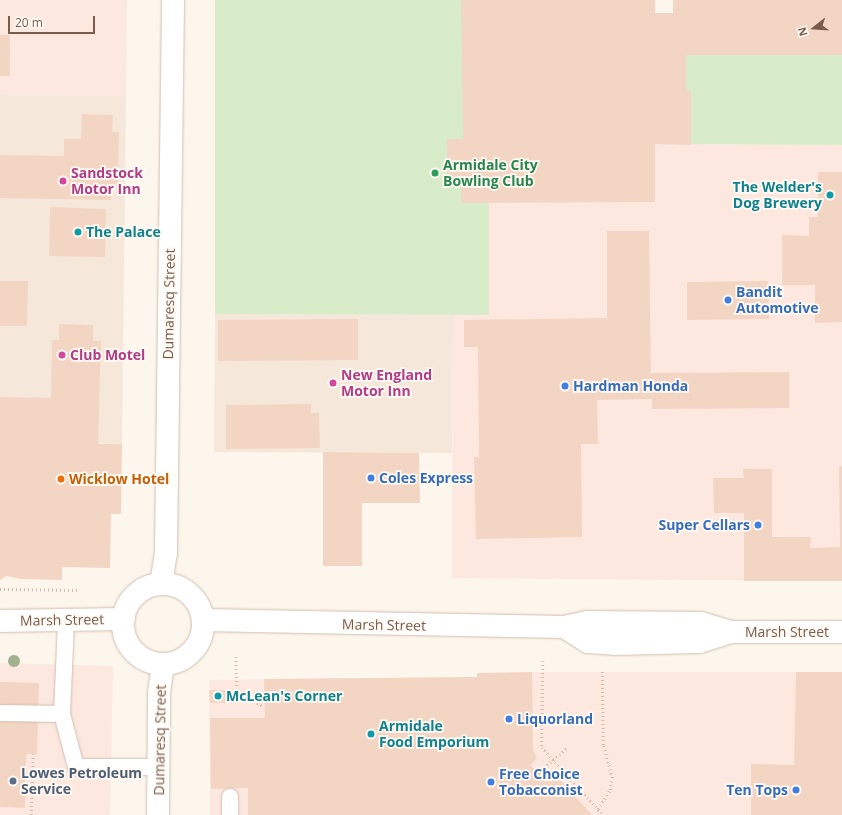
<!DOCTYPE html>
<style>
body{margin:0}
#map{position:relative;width:842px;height:815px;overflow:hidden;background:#fdf6ec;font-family:"Open Sans",sans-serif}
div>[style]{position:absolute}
.residential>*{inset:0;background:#f5e8da}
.commercial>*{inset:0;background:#fde8e0}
.green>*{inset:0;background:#d8ecc9}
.building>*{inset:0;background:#f3d5c3}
.path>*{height:2.5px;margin-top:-1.25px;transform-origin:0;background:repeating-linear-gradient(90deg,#d9b8a5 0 1px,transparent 0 4px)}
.roads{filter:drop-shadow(0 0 1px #d1beb0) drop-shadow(0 0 1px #d1beb0)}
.service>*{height:16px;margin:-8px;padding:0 8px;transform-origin:8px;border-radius:8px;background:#fff}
.minor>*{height:22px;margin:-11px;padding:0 11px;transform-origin:11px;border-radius:11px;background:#fff}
.secondary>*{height:22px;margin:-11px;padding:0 11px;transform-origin:11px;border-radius:11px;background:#fff}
.secondary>.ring{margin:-11px;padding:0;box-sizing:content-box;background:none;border:22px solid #fff;border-radius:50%}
.trees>*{width:12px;height:12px;margin:-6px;border-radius:50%;background:#a0b28e}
.dots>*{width:11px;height:11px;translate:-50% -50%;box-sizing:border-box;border:2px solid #fffaf3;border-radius:50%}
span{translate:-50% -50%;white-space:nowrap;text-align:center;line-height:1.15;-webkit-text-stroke:3.5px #fffaf3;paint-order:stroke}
.leisure-label{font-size:14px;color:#27864d;font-weight:700}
.left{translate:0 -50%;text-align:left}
.hotel-label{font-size:14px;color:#b23c85;font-weight:700}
.culture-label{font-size:14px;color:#0d838f;font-weight:700}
.right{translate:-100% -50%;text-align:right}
.shop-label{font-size:14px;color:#366cbe;font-weight:700}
.street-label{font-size:14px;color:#7a5c4d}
.food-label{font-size:14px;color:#c56008;font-weight:700}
.service-label{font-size:14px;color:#4e5e75;font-weight:700}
.north{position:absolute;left:794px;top:8px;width:40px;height:40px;-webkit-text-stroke:3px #fffaf3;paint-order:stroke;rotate:253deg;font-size:11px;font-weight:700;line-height:16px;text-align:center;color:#7a5c4d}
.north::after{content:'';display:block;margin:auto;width:14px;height:18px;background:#7a5c4d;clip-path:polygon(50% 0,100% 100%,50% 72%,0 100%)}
.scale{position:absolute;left:8px;top:16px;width:87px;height:18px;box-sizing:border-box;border:2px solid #7a5c4d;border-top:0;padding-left:5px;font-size:12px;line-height:14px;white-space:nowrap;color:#7a5c4d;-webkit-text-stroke:3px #fffaf3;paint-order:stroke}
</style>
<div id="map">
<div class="residential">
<i style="clip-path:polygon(0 95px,126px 96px,122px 444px,0 442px)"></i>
<i style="clip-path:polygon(215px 314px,453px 315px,452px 453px,214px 452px)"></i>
</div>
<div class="commercial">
<i style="clip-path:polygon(0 0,127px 0,126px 96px,0 95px)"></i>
<i style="clip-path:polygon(655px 144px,842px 145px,842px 581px,452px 578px,453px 315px,489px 315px,489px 202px)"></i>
<i style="clip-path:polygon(0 663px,113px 666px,110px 815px,0 815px)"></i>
<i style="clip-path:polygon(532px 672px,842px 672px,842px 815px,210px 815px,209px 680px,477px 677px,477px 673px)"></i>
</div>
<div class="green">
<i style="clip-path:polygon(215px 0,655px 0,655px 54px,842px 55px,842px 145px,655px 144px,655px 202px,489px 202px,489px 315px,215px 314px)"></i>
</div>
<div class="building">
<i style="clip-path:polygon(461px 0,655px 0,655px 13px,673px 13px,673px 0,842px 0,842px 55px,686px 55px,686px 91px,691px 90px,691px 145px,655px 144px,655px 202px,461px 203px,461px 182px,447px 182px,447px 139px,463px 139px)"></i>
<i style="clip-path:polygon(0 35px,10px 35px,10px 76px,0 76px)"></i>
<i style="clip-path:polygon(82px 114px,113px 115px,112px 132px,119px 132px,118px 185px,111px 185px,111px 200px,0 198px,0 155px,64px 156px,64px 139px,81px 139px)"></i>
<i style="clip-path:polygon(818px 172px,842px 172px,842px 322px,815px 323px,815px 285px,782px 285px,782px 235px,809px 236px,809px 217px,818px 217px)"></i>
<i style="clip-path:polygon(50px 207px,106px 209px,105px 257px,49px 256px)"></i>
<i style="clip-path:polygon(607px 231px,649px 231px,651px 373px,789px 372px,789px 408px,652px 409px,652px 399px,597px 400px,598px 444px,581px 444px,582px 537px,476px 539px,474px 457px,479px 457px,478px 347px,464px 347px,464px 320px,607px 318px)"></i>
<i style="clip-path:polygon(0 281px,28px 281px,27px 326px,0 326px)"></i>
<i style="clip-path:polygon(768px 281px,769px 319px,687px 320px,687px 282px)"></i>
<i style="clip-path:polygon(358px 319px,358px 360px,218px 361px,218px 320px)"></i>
<i style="clip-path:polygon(59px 324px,93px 325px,93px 341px,101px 341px,98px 444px,122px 444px,121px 514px,111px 514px,110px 568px,62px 567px,62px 580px,20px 579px,7px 576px,0 580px,0 397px,51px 398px,52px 340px,59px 340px)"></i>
<i style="clip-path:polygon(311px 404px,311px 413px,319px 413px,320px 448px,226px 449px,226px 405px)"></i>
<i style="clip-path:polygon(323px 452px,419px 453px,420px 503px,362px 503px,362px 566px,323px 566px)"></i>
<i style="clip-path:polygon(842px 466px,842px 581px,744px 581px,744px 513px,714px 513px,713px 478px,744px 478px,743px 469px,772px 469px,772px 537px,811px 537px,810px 548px,840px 547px,839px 467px)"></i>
<i style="clip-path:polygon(532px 672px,533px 750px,537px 758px,530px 765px,548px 781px,555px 774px,592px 815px,248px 815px,248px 788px,211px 789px,210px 718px,265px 718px,264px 679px,477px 677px,477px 673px)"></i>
<i style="clip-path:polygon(796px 672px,842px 672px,842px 815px,751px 815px,751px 764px,794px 765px)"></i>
<i style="clip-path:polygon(0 682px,39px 683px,37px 754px,26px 754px,25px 808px,0 807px)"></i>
<i style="clip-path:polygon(209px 690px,226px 690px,226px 703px,210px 703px)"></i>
</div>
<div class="path">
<i style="left:0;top:589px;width:77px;rotate:0.7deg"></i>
<i style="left:236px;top:657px;width:33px;rotate:88deg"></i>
<i style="left:237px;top:690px;width:32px;rotate:32deg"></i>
<i style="left:543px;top:661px;width:86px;rotate:90.7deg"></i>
<i style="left:542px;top:747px;width:91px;rotate:48.1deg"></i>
<i style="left:538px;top:773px;width:40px;rotate:-41deg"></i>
<i style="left:598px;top:809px;width:22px;rotate:-58deg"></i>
<i style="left:610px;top:790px;width:12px;rotate:-81deg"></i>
<i style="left:612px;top:778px;width:34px;rotate:-105deg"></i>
<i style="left:603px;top:745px;width:76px;rotate:-90.8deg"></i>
<i style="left:31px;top:815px;width:61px;rotate:-88.1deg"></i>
</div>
<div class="roads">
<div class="service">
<i style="left:0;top:713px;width:62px;rotate:0.9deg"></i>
<i style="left:62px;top:714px;width:55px;rotate:75.2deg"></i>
<i style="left:76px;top:767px;width:83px"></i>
<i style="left:62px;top:714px;width:93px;rotate:-87.5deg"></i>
<i style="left:230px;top:797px;width:18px;rotate:90deg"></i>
</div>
<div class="minor">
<i style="left:161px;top:584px;width:31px;rotate:-81deg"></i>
<i style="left:166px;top:553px;width:553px;rotate:-89.27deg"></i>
<i style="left:158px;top:815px;width:122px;rotate:-89.5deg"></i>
<i style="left:159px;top:693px;width:29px;rotate:-82deg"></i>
</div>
<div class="secondary">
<i class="ring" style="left:123px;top:584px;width:58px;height:58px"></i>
<i style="left:203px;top:620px;width:361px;rotate:1.1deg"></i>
<i style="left:564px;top:627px;width:24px;rotate:-12deg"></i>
<i style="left:587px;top:622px;width:114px;rotate:0.5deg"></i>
<i style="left:701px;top:623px;width:31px;rotate:17deg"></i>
<i style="left:731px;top:632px;width:111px"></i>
<i style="left:0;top:621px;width:124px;rotate:-0.9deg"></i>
<i style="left:564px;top:627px;width:28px;rotate:32deg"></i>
<i style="left:588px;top:642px;width:26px;rotate:4deg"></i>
<i style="left:614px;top:644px;width:85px;rotate:-1.3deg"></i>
<i style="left:699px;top:642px;width:34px;rotate:-17deg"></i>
</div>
</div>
<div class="trees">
<i style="left:14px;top:661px"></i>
</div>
<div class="dots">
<i style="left:435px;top:173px;background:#2e9e5b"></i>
<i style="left:63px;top:181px;background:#d1479c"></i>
<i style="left:830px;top:195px;background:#0f9aa8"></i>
<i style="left:78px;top:232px;background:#0f9aa8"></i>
<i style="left:728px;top:300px;background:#3f7fe0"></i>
<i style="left:62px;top:355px;background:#d1479c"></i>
<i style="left:333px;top:383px;background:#d1479c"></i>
<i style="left:565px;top:386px;background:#3f7fe0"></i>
<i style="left:371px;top:478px;background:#3f7fe0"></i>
<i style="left:61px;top:479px;background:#e8710a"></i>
<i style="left:758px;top:525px;background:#3f7fe0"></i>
<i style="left:218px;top:696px;background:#0f9aa8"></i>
<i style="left:509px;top:719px;background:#3f7fe0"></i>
<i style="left:371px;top:734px;background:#0f9aa8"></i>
<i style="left:13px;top:781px;background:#5c6f8a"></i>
<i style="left:491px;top:782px;background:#3f7fe0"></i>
<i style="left:796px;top:790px;background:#3f7fe0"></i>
</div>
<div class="leisure-label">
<span class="left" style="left:443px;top:173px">Armidale City<br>Bowling Club</span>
</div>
<div class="hotel-label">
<span class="left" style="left:71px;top:181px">Sandstock<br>Motor Inn</span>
<span class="left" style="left:70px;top:355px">Club Motel</span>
<span class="left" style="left:341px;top:383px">New England<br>Motor Inn</span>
</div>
<div class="culture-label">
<span class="right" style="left:822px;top:195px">The Welder's<br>Dog Brewery</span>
<span class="left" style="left:86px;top:232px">The Palace</span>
<span class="left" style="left:226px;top:696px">McLean's Corner</span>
<span class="left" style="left:379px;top:734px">Armidale<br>Food Emporium</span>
</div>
<div class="shop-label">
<span class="left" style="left:736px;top:300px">Bandit<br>Automotive</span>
<span class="left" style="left:573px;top:386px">Hardman Honda</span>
<span class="left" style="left:379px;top:478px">Coles Express</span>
<span class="right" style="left:750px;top:525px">Super Cellars</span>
<span class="left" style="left:517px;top:719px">Liquorland</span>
<span class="left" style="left:499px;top:782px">Free Choice<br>Tobacconist</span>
<span class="right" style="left:788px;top:790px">Ten Tops</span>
</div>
<div class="street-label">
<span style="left:169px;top:304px;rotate:-89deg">Dumaresq Street</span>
<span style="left:62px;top:620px;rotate:-1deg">Marsh Street</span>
<span style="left:384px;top:625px;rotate:1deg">Marsh Street</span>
<span style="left:787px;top:632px">Marsh Street</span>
<span style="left:160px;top:740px;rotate:-89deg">Dumaresq Street</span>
</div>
<div class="food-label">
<span class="left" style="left:69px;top:479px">Wicklow Hotel</span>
</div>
<div class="service-label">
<span class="left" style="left:21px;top:781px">Lowes Petroleum<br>Service</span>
</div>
<div class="north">N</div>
<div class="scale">20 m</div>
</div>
